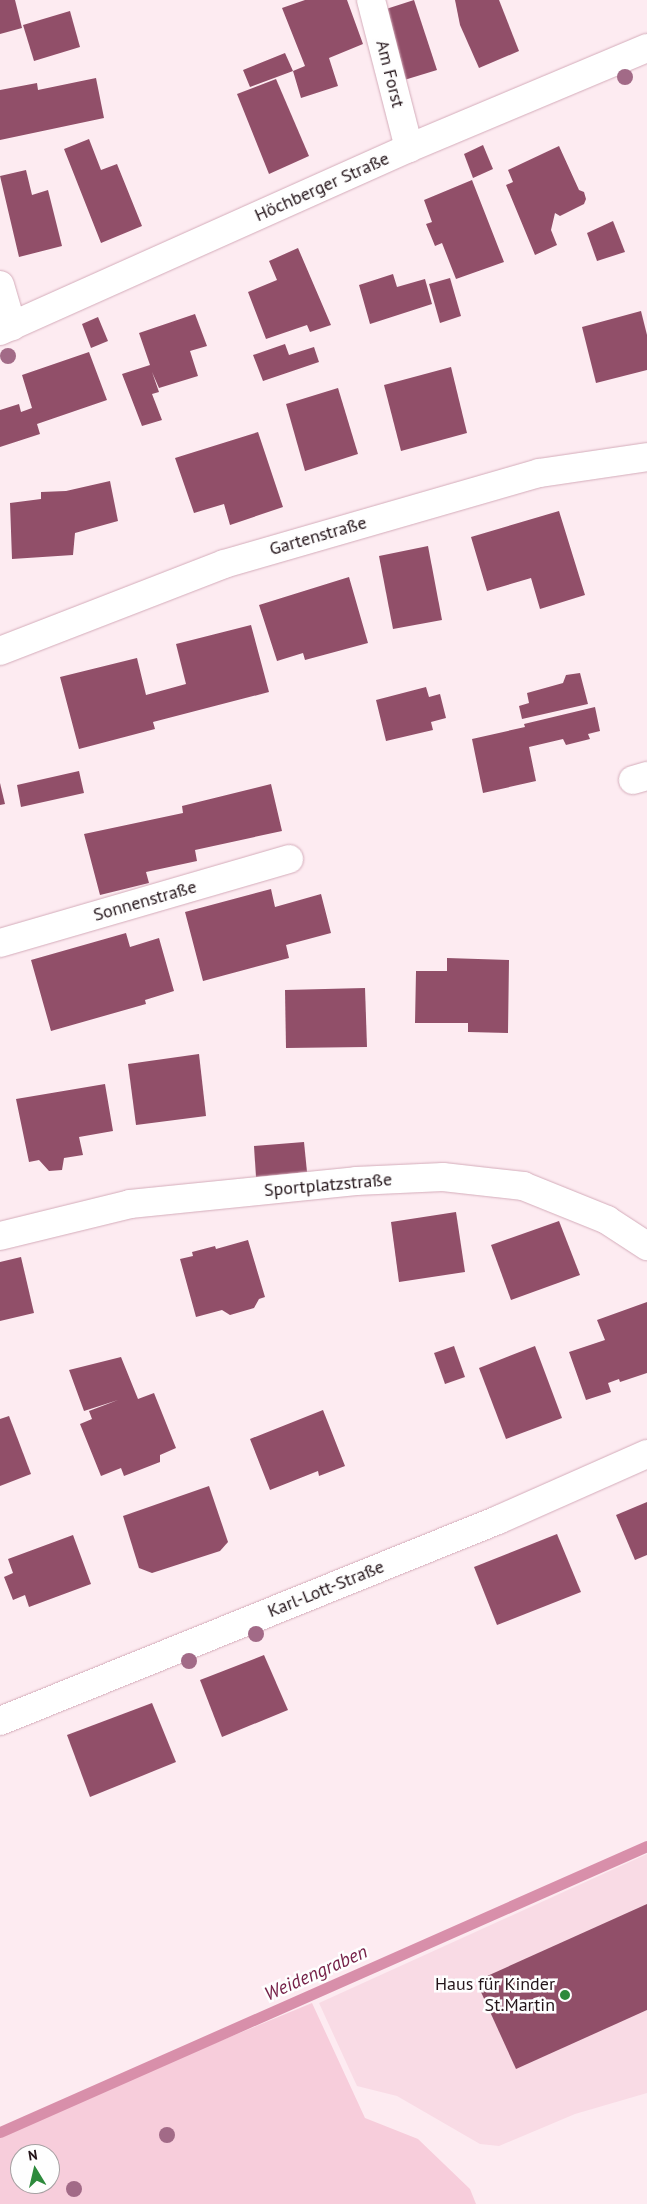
<!DOCTYPE html>
<meta charset="utf-8">
<style>
body{margin:0}
#map{position:relative;width:647px;height:2204px;overflow:hidden;background:#fdebf1;font-family:"PT Sans",sans-serif}
div>[style]{position:absolute}
.built>*{inset:0;background:#f9dbe5}
.green>*{inset:0;background:#f7cddb}
.stream>*{height:11px;margin:-5.5px;padding:0 5.5px;transform-origin:5.5px;border-radius:5.5px;background:#d88faa}
.building>*{inset:0;background:#914f69}
.roads{filter:drop-shadow(0 0 1px #d4acba) drop-shadow(0 0 1px #d4acba)}
.minor>*{height:28px;margin:-14px;padding:0 14px;transform-origin:14px;border-radius:14px;background:#fff}
.trees>*{width:16px;height:16px;margin:-8px;border-radius:50%;background:#a26a87}
.dots>*{width:14px;height:14px;translate:-50% -50%;box-sizing:border-box;border:2px solid #fefefe;border-radius:50%}
span{translate:-50% -50%;white-space:nowrap;text-align:center;line-height:1.15;-webkit-text-stroke:5px #fefefe;paint-order:stroke}
.street-label{font-size:18px;color:#24151a}
.poi-label{font-size:18px;color:#24151a}
.right{translate:-100% -50%;text-align:right}
.water-label{font-size:19px;color:#752148;font-style:italic}
.north{position:absolute;left:10px;top:2144px;width:50px;height:50px;box-sizing:border-box;background:#fefefe;border:1px solid #a7a1a3;border-radius:50%;rotate:351deg;font-size:14px;font-weight:700;line-height:20px;text-align:center;color:#24151a}
.north::after{content:'';display:block;margin:auto;width:18px;height:22px;background:#2d8a3c;clip-path:polygon(50% 0,100% 100%,50% 72%,0 100%)}
</style>
<div id="map">
<div class="built">
<i style="clip-path:polygon(647px 1854px,647px 2093px,575px 2114px,499px 2146px,480px 2144px,397px 2096px,357px 2086px,319px 2003px)"></i>
</div>
<div class="green">
<i style="clip-path:polygon(evenodd,312px 2003px,365px 2118px,418px 2139px,470px 2189px,476px 2204px,0 2204px,0 2132px,312px 2003px,20px 2154px,50px 2154px,50px 2184px,20px 2184px,20px 2154px)"></i>
</div>
<div class="stream">
<i style="left:0;top:2132px;width:707px;rotate:-23.85deg"></i>
</div>
<div class="building">
<i style="clip-path:polygon(0 0,15px 0,22px 28px,0 34px)"></i>
<i style="clip-path:polygon(305px 0,347px 0,363px 44px,329px 58px,338px 86px,301px 98px,293px 71px,250px 87px,243px 70px,285px 53px,293px 71px,305px 66px,282px 8px)"></i>
<i style="clip-path:polygon(414px 0,437px 70px,401px 81px,380px 11px)"></i>
<i style="clip-path:polygon(455px 0,499px 0,519px 51px,479px 68px,460px 25px)"></i>
<i style="clip-path:polygon(70px 11px,80px 47px,34px 61px,23px 25px)"></i>
<i style="clip-path:polygon(96px 78px,104px 118px,0 140px,0 90px,37px 83px,38px 90px)"></i>
<i style="clip-path:polygon(276px 79px,309px 156px,269px 174px,237px 94px)"></i>
<i style="clip-path:polygon(89px 139px,101px 170px,117px 164px,142px 226px,101px 243px,64px 149px)"></i>
<i style="clip-path:polygon(483px 145px,493px 169px,473px 178px,464px 154px)"></i>
<i style="clip-path:polygon(559px 146px,579px 190px,584px 192px,586px 199px,584px 204px,560px 216px,555px 213px,551px 230px,557px 245px,535px 255px,506px 185px,513px 182px,508px 170px)"></i>
<i style="clip-path:polygon(26px 170px,32px 195px,48px 190px,62px 246px,19px 257px,0 176px)"></i>
<i style="clip-path:polygon(472px 180px,504px 262px,456px 279px,442px 243px,435px 246px,426px 224px,432px 222px,424px 200px)"></i>
<i style="clip-path:polygon(613px 221px,625px 252px,597px 261px,587px 233px)"></i>
<i style="clip-path:polygon(298px 248px,331px 325px,310px 332px,307px 325px,266px 339px,248px 292px,277px 280px,269px 261px)"></i>
<i style="clip-path:polygon(393px 274px,397px 287px,425px 279px,432px 304px,370px 324px,359px 285px)"></i>
<i style="clip-path:polygon(450px 278px,461px 316px,440px 323px,429px 284px)"></i>
<i style="clip-path:polygon(641px 311px,647px 335px,647px 370px,596px 383px,582px 327px)"></i>
<i style="clip-path:polygon(195px 314px,207px 346px,190px 351px,198px 376px,159px 388px,152px 372px,159px 392px,152px 394px,162px 420px,142px 426px,122px 374px,150px 365px,139px 333px)"></i>
<i style="clip-path:polygon(98px 317px,108px 341px,91px 348px,82px 324px)"></i>
<i style="clip-path:polygon(285px 344px,289px 355px,314px 347px,319px 362px,263px 381px,253px 355px)"></i>
<i style="clip-path:polygon(89px 352px,107px 400px,37px 424px,40px 434px,0 447px,0 410px,19px 404px,21px 412px,32px 408px,22px 375px)"></i>
<i style="clip-path:polygon(451px 367px,467px 433px,401px 451px,384px 385px)"></i>
<i style="clip-path:polygon(338px 388px,358px 454px,305px 471px,286px 404px)"></i>
<i style="clip-path:polygon(258px 432px,283px 507px,230px 525px,224px 504px,194px 513px,175px 458px)"></i>
<i style="clip-path:polygon(110px 481px,118px 521px,75px 533px,73px 555px,12px 559px,10px 503px,41px 499px,41px 492px,66px 491px)"></i>
<i style="clip-path:polygon(559px 511px,585px 595px,540px 609px,531px 578px,487px 591px,471px 537px)"></i>
<i style="clip-path:polygon(428px 546px,442px 620px,393px 629px,379px 556px)"></i>
<i style="clip-path:polygon(349px 577px,368px 643px,305px 660px,303px 653px,277px 661px,259px 605px)"></i>
<i style="clip-path:polygon(251px 625px,269px 692px,153px 722px,155px 729px,79px 749px,60px 677px,137px 658px,146px 695px,186px 684px,176px 644px)"></i>
<i style="clip-path:polygon(580px 673px,588px 704px,522px 719px,519px 706px,529px 703px,527px 693px,563px 683px,566px 675px)"></i>
<i style="clip-path:polygon(426px 687px,429px 697px,440px 694px,446px 718px,431px 722px,433px 730px,386px 741px,376px 700px)"></i>
<i style="clip-path:polygon(595px 707px,600px 731px,588px 734px,590px 739px,566px 745px,563px 739px,529px 747px,536px 781px,483px 793px,472px 739px,525px 727px,524px 724px)"></i>
<i style="clip-path:polygon(79px 771px,84px 793px,21px 807px,17px 785px)"></i>
<i style="clip-path:polygon(0 783px,5px 804px,0 805px)"></i>
<i style="clip-path:polygon(271px 784px,282px 831px,195px 850px,197px 861px,146px 872px,149px 883px,100px 895px,84px 834px,183px 813px,182px 806px)"></i>
<i style="clip-path:polygon(271px 889px,275px 907px,321px 894px,331px 933px,286px 945px,289px 958px,203px 981px,185px 912px)"></i>
<i style="clip-path:polygon(126px 933px,130px 947px,159px 938px,174px 991px,145px 1000px,146px 1004px,51px 1031px,31px 960px)"></i>
<i style="clip-path:polygon(447px 958px,509px 960px,508px 1033px,468px 1032px,468px 1023px,415px 1023px,416px 971px,447px 971px)"></i>
<i style="clip-path:polygon(365px 988px,367px 1047px,286px 1048px,285px 990px)"></i>
<i style="clip-path:polygon(199px 1054px,206px 1116px,136px 1125px,128px 1064px)"></i>
<i style="clip-path:polygon(105px 1084px,113px 1131px,79px 1137px,83px 1155px,64px 1158px,62px 1170px,49px 1171px,39px 1160px,29px 1162px,16px 1099px)"></i>
<i style="clip-path:polygon(304px 1142px,307px 1172px,256px 1177px,254px 1146px)"></i>
<i style="clip-path:polygon(456px 1212px,465px 1272px,399px 1282px,391px 1222px)"></i>
<i style="clip-path:polygon(559px 1221px,580px 1275px,511px 1300px,491px 1245px)"></i>
<i style="clip-path:polygon(248px 1240px,265px 1297px,259px 1299px,254px 1308px,230px 1315px,222px 1310px,196px 1317px,180px 1259px,193px 1256px,192px 1252px,215px 1246px,216px 1249px)"></i>
<i style="clip-path:polygon(21px 1257px,34px 1313px,0 1321px,0 1262px)"></i>
<i style="clip-path:polygon(647px 1302px,647px 1373px,620px 1382px,619px 1379px,608px 1383px,611px 1392px,586px 1400px,569px 1352px,605px 1340px,597px 1320px)"></i>
<i style="clip-path:polygon(454px 1346px,465px 1377px,445px 1384px,434px 1353px)"></i>
<i style="clip-path:polygon(535px 1346px,562px 1418px,506px 1439px,479px 1368px)"></i>
<i style="clip-path:polygon(121px 1357px,138px 1399px,154px 1393px,176px 1448px,160px 1455px,160px 1462px,124px 1476px,121px 1468px,101px 1476px,80px 1424px,92px 1419px,89px 1411px,118px 1400px,84px 1411px,69px 1370px)"></i>
<i style="clip-path:polygon(323px 1410px,345px 1466px,319px 1476px,318px 1471px,270px 1490px,250px 1439px)"></i>
<i style="clip-path:polygon(9px 1416px,31px 1474px,0 1486px,0 1419px)"></i>
<i style="clip-path:polygon(209px 1486px,228px 1542px,220px 1551px,152px 1573px,139px 1568px,123px 1516px)"></i>
<i style="clip-path:polygon(647px 1502px,647px 1555px,635px 1560px,616px 1515px)"></i>
<i style="clip-path:polygon(557px 1534px,581px 1592px,497px 1625px,474px 1567px)"></i>
<i style="clip-path:polygon(73px 1535px,91px 1584px,29px 1607px,25px 1595px,13px 1600px,4px 1577px,13px 1573px,8px 1559px)"></i>
<i style="clip-path:polygon(264px 1655px,288px 1710px,222px 1737px,200px 1680px)"></i>
<i style="clip-path:polygon(152px 1703px,176px 1762px,90px 1797px,67px 1735px)"></i>
<i style="clip-path:polygon(647px 1904px,647px 2010px,516px 2069px,476px 1981px)"></i>
</div>
<div class="roads">
<div class="minor">
<i style="left:371px;top:0;width:153px;rotate:75.6deg"></i>
<i style="left:0;top:285px;width:43px;rotate:73.7deg"></i>
<i style="left:0;top:331px;width:448px;rotate:-24.1deg"></i>
<i style="left:409px;top:148px;width:258px;rotate:-22.8deg"></i>
<i style="left:0;top:651px;width:240px;rotate:-21.2deg"></i>
<i style="left:224px;top:564px;width:328px;rotate:-16.1deg"></i>
<i style="left:539px;top:473px;width:109px;rotate:-8.4deg"></i>
<i style="left:633px;top:780px;width:15px;rotate:-16deg"></i>
<i style="left:0;top:943px;width:301px;rotate:-16.2deg"></i>
<i style="left:0;top:1236px;width:134px;rotate:-13.8deg"></i>
<i style="left:130px;top:1204px;width:227px;rotate:-5.8deg"></i>
<i style="left:356px;top:1181px;width:87px;rotate:-2.6deg"></i>
<i style="left:443px;top:1177px;width:81px;rotate:6.4deg"></i>
<i style="left:523px;top:1186px;width:91px;rotate:22deg"></i>
<i style="left:607px;top:1220px;width:48px;rotate:33deg"></i>
<i style="left:0;top:1721px;width:537px;rotate:-21.98deg"></i>
<i style="left:498px;top:1520px;width:163px;rotate:-23.9deg"></i>
</div>
</div>
<div class="trees">
<i style="left:625px;top:77px"></i>
<i style="left:8px;top:356px"></i>
<i style="left:256px;top:1634px"></i>
<i style="left:189px;top:1661px"></i>
<i style="left:167px;top:2135px"></i>
<i style="left:74px;top:2189px"></i>
</div>
<div class="dots">
<i style="left:565px;top:1995px;background:#2d8a3c"></i>
</div>
<div class="street-label">
<span style="left:390px;top:74px;rotate:76deg">Am Forst</span>
<span style="left:322px;top:187px;rotate:-24deg">Höchberger Straße</span>
<span style="left:318px;top:536px;rotate:-16deg">Gartenstraße</span>
<span style="left:145px;top:901px;rotate:-16deg">Sonnenstraße</span>
<span style="left:328px;top:1185px;rotate:-5deg">Sportplatzstraße</span>
<span style="left:326px;top:1589px;rotate:-22deg">Karl-Lott-Straße</span>
</div>
<div class="poi-label">
<span class="right" style="left:555px;top:1995px">Haus für Kinder<br>St.Martin</span>
</div>
<div class="water-label">
<span style="left:316px;top:1973px;rotate:-24deg">Weidengraben</span>
</div>
<div class="north">N</div>
</div>
